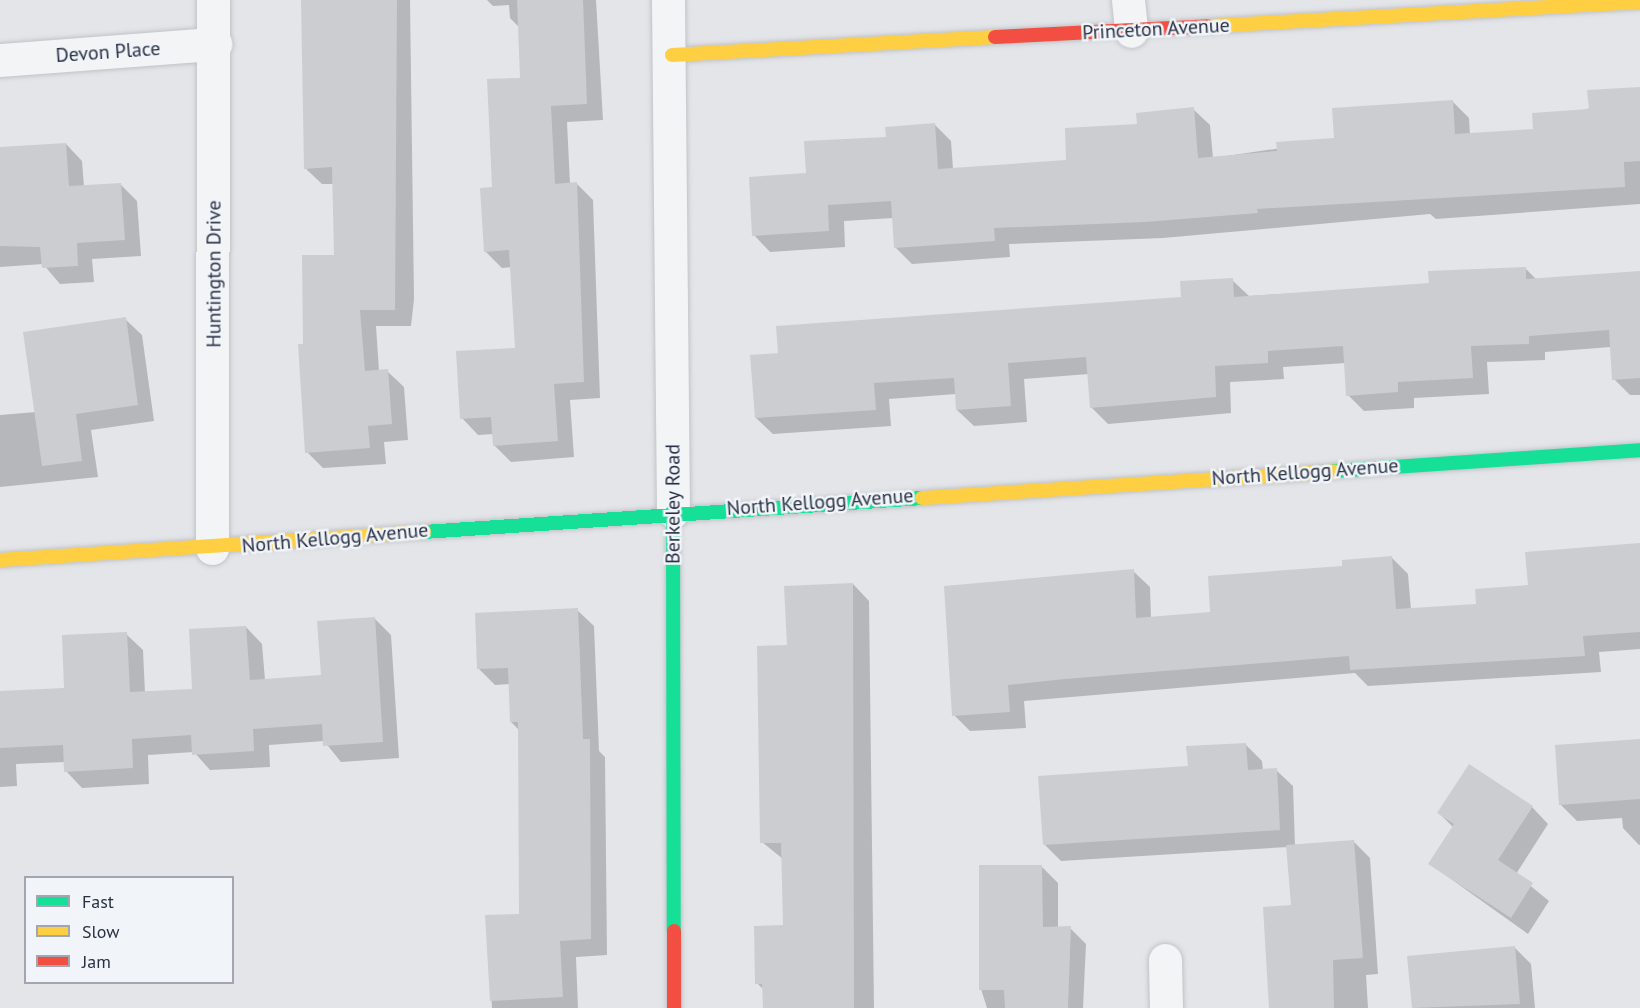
<!DOCTYPE html>
<style>
body{margin:0}
#map{position:relative;width:1640px;height:1008px;overflow:hidden;background:#e3e5e9;font-family:"PT Sans",sans-serif}
div>[style]{position:absolute}
.shadow>*{inset:0;background:#0003}
.building>*{inset:0;background:#cccdd1}
.roads{filter:drop-shadow(0 0 2px #c1c3c7) drop-shadow(0 0 2px #c1c3c7)}
.street>*{height:33px;margin:-16.5px;padding:0 16.5px;transform-origin:16.5px;border-radius:16.5px;background:#f3f4f6}
.fast>*{height:14px;margin:-7px;padding:0 7px;transform-origin:7px;border-radius:7px;background:#16e098}
.slow>*{height:14px;margin:-7px;padding:0 7px;transform-origin:7px;border-radius:7px;background:#ffcf43}
.jam>*{height:14px;margin:-7px;padding:0 7px;transform-origin:7px;border-radius:7px;background:#f24e42}
span{translate:-50% -50%;white-space:nowrap;text-align:center;line-height:1.15;-webkit-text-stroke:5px #f1f4f8;paint-order:stroke}
.street-label{font-size:20px;color:#283044}
.legend{position:absolute;left:24px;top:876px;width:210px;height:108px;box-sizing:border-box;background:#f1f4f8;border:2px solid #a1a6b0;margin:0;padding:8px 10px;list-style:none;font-size:18px;color:#283044}
.legend li{display:flex;align-items:center;gap:12px;height:30px}
.legend b{width:30px;border:2px solid #a1a6b0}
</style>
<div id="map">
<div class="shadow">
<i style="clip-path:polygon(302px 0,410px 0,414px 299px,411px 326px,376px 326px,379px 371px,387px 371px,404px 387px,408px 440px,384px 442px,386px 464px,323px 468px,307px 452px,304px 345px,336px 256px,334px 184px,322px 184px,305px 168px)"></i>
<i style="clip-path:polygon(487px 0,596px 0,603px 120px,567px 122px,570px 184px,577px 184px,593px 200px,600px 398px,570px 400px,574px 457px,511px 462px,494px 445px,494px 434px,478px 435px,462px 418px,517px 349px,512px 267px,502px 268px,485px 251px,494px 189px,522px 79px,519px 27px,510px 18px,509px 5px,493px 6px)"></i>
<i style="clip-path:polygon(1640px 88px,1640px 204px,1436px 219px,1430px 214px,1163px 238px,1009px 244px,1010px 257px,912px 264px,896px 248px,893px 218px,844px 221px,845px 247px,770px 252px,754px 235px,808px 175px,887px 138px,935px 125px,951px 141px,953px 169px,1068px 162px,1138px 125px,1193px 109px,1210px 125px,1213px 158px,1336px 140px,1452px 101px,1469px 118px,1470px 135px,1534px 130px)"></i>
<i style="clip-path:polygon(66px 144px,82px 161px,84px 187px,120px 184px,137px 201px,141px 256px,92px 259px,94px 282px,60px 284px,43px 264px,0 267px,0 152px)"></i>
<i style="clip-path:polygon(1525px 268px,1537px 280px,1640px 275px,1640px 395px,1630px 395px,1614px 379px,1611px 347px,1545px 352px,1545px 360px,1487px 362px,1489px 394px,1414px 398px,1414px 408px,1364px 411px,1348px 395px,1346px 363px,1283px 367px,1284px 379px,1230px 382px,1231px 413px,1154px 420px,1108px 424px,1091px 407px,1089px 374px,1024px 379px,1027px 422px,974px 426px,957px 410px,956px 394px,889px 399px,891px 426px,773px 434px,756px 418px,780px 354px,1182px 298px,1232px 280px,1249px 296px,1430px 285px)"></i>
<i style="clip-path:polygon(125px 319px,142px 335px,154px 421px,91px 430px,98px 477px,0 487px,0 415px,36px 412px)"></i>
<i style="clip-path:polygon(1640px 545px,1640px 649px,1599px 652px,1601px 672px,1368px 686px,1355px 673px,1024px 701px,1026px 728px,970px 731px,954px 715px,1133px 571px,1150px 587px,1151px 618px,1212px 614px,1344px 568px,1391px 557px,1408px 574px,1411px 610px,1478px 605px)"></i>
<i style="clip-path:polygon(853px 584px,869px 601px,874px 1008px,764px 1008px,764px 990px,757px 983px,785px 927px,783px 859px,762px 842px,789px 647px)"></i>
<i style="clip-path:polygon(577px 610px,594px 626px,599px 751px,605px 757px,607px 955px,576px 957px,578px 1008px,492px 1008px,487px 917px,521px 915px,519px 730px,511px 722px,510px 684px,495px 685px,478px 668px)"></i>
<i style="clip-path:polygon(374px 618px,391px 635px,399px 758px,341px 762px,324px 741px,269px 745px,270px 767px,210px 770px,194px 752px,148px 755px,149px 784px,82px 788px,66px 771px,65px 762px,16px 764px,17px 786px,0 787px,0 712px,66px 690px,126px 634px,143px 650px,145px 693px,194px 690px,246px 627px,262px 644px,265px 680px,322px 676px)"></i>
<i style="clip-path:polygon(1640px 741px,1640px 845px,1639px 845px,1623px 828px,1622px 818px,1577px 821px,1560px 804px)"></i>
<i style="clip-path:polygon(1246px 745px,1262px 761px,1263px 770px,1276px 770px,1293px 786px,1295px 846px,1353px 841px,1370px 858px,1378px 974px,1366px 975px,1368px 1008px,1270px 1008px,1292px 906px,1288px 847px,1061px 861px,1045px 845px,1189px 767px)"></i>
<i style="clip-path:polygon(1532px 807px,1548px 824px,1516px 874px,1549px 901px,1528px 934px,1430px 864px,1453px 827px,1439px 813px)"></i>
<i style="clip-path:polygon(1041px 866px,1058px 883px,1058px 928px,1070px 928px,1086px 944px,1083px 1008px,987px 1008px,981px 989px)"></i>
<i style="clip-path:polygon(1514px 947px,1531px 964px,1535px 1008px,1414px 1008px,1409px 957px)"></i>
</div>
<div class="building">
<i style="clip-path:polygon(301px 0,397px 0,395px 310px,360px 310px,365px 371px,388px 369px,392px 424px,368px 426px,370px 448px,305px 453px,298px 344px,303px 344px,302px 255px,334px 255px,332px 167px,304px 169px)"></i>
<i style="clip-path:polygon(517px 0,583px 0,587px 104px,551px 106px,555px 184px,577px 182px,584px 382px,554px 384px,558px 441px,493px 446px,491px 417px,460px 419px,456px 351px,515px 348px,509px 250px,484px 252px,480px 188px,492px 187px,487px 79px,520px 78px)"></i>
<i style="clip-path:polygon(1640px 87px,1640px 161px,1624px 162px,1625px 187px,1257px 209px,1258px 213px,1145px 222px,994px 228px,995px 241px,894px 248px,891px 201px,828px 205px,829px 231px,752px 236px,749px 177px,806px 173px,804px 141px,886px 137px,885px 127px,935px 123px,938px 169px,1066px 160px,1065px 128px,1137px 124px,1136px 113px,1194px 107px,1198px 158px,1277px 151px,1276px 142px,1334px 138px,1332px 108px,1453px 100px,1455px 134px,1533px 129px,1532px 113px,1589px 109px,1587px 90px)"></i>
<i style="clip-path:polygon(66px 143px,69px 186px,121px 183px,125px 240px,77px 243px,78px 266px,42px 268px,40px 247px,0 246px,0 147px)"></i>
<i style="clip-path:polygon(1526px 267px,1526px 279px,1640px 271px,1640px 378px,1612px 380px,1609px 330px,1529px 336px,1529px 344px,1471px 346px,1473px 378px,1398px 382px,1398px 392px,1346px 396px,1343px 346px,1268px 351px,1268px 363px,1215px 366px,1216px 397px,1090px 408px,1086px 357px,1008px 363px,1011px 406px,956px 410px,954px 378px,874px 383px,876px 410px,755px 418px,750px 355px,778px 353px,776px 326px,1181px 297px,1180px 281px,1233px 278px,1234px 297px,1429px 283px,1428px 271px)"></i>
<i style="clip-path:polygon(126px 317px,138px 405px,76px 414px,82px 461px,42px 466px,23px 332px)"></i>
<i style="clip-path:polygon(1640px 543px,1640px 632px,1583px 636px,1585px 656px,1350px 670px,1349px 656px,1065px 679px,1008px 685px,1010px 712px,952px 716px,944px 586px,1134px 569px,1136px 618px,1210px 612px,1208px 576px,1342px 566px,1342px 560px,1392px 556px,1396px 609px,1476px 604px,1475px 589px,1528px 585px,1525px 552px)"></i>
<i style="clip-path:polygon(853px 583px,854px 1008px,763px 1008px,762px 984px,755px 984px,754px 926px,783px 925px,781px 843px,760px 843px,757px 646px,787px 645px,784px 586px)"></i>
<i style="clip-path:polygon(578px 608px,583px 739px,590px 739px,591px 939px,560px 941px,563px 997px,490px 1001px,485px 915px,519px 914px,518px 722px,510px 722px,508px 668px,477px 669px,475px 613px)"></i>
<i style="clip-path:polygon(375px 617px,383px 742px,323px 746px,322px 724px,253px 729px,254px 751px,192px 755px,191px 735px,132px 739px,133px 768px,64px 772px,63px 745px,0 748px,0 691px,64px 688px,62px 635px,127px 632px,130px 692px,192px 689px,189px 629px,246px 626px,250px 680px,321px 675px,317px 621px)"></i>
<i style="clip-path:polygon(1640px 739px,1640px 799px,1559px 805px,1555px 745px)"></i>
<i style="clip-path:polygon(1246px 743px,1248px 770px,1277px 768px,1280px 830px,1043px 845px,1038px 776px,1188px 766px,1186px 746px)"></i>
<i style="clip-path:polygon(1469px 764px,1533px 806px,1498px 860px,1533px 883px,1511px 918px,1428px 864px,1454px 824px,1437px 813px)"></i>
<i style="clip-path:polygon(1354px 840px,1363px 958px,1333px 960px,1334px 1008px,1269px 1008px,1263px 907px,1291px 905px,1286px 845px)"></i>
<i style="clip-path:polygon(979px 865px,1042px 865px,1043px 927px,1071px 926px,1068px 1008px,1005px 1008px,1004px 990px,979px 990px)"></i>
<i style="clip-path:polygon(1515px 946px,1520px 1004px,1412px 1008px,1407px 956px)"></i>
</div>
<div class="roads">
<div class="street">
<i style="left:668px;top:0;width:511px;rotate:89.44deg"></i>
<i style="left:1128px;top:0;width:31px;rotate:84deg"></i>
<i style="left:0;top:60px;width:216px;rotate:-4.3deg"></i>
<i style="left:212px;top:548px;width:548px;rotate:-89.9deg"></i>
<i style="left:1165px;top:960px;width:48px;rotate:88.8deg"></i>
</div>
<div class="fast">
<i style="left:1334px;top:471px;width:307px;rotate:-3.9deg"></i>
<i style="left:673px;top:511px;width:420px;rotate:89.9deg"></i>
<i style="left:424px;top:532px;width:499px;rotate:-3.9deg"></i>
</div>
<div class="slow">
<i style="left:1209px;top:26px;width:432px;rotate:-3.2deg"></i>
<i style="left:672px;top:55px;width:324px;rotate:-3.2deg"></i>
<i style="left:922px;top:498px;width:413px;rotate:-3.7deg"></i>
<i style="left:0;top:560px;width:425px;rotate:-3.8deg"></i>
</div>
<div class="jam">
<i style="left:995px;top:37px;width:214px;rotate:-2.9deg"></i>
<i style="left:674px;top:931px;width:77px;rotate:90deg"></i>
</div>
</div>
<div class="street-label">
<span style="left:1156px;top:29px;rotate:-3deg">Princeton Avenue</span>
<span style="left:108px;top:52px;rotate:-4deg">Devon Place</span>
<span style="left:214px;top:274px;rotate:-90deg">Huntington Drive</span>
<span style="left:1305px;top:472px;rotate:-4deg">North Kellogg Avenue</span>
<span style="left:820px;top:502px;rotate:-4deg">North Kellogg Avenue</span>
<span style="left:673px;top:504px;rotate:-90deg">Berkeley Road</span>
<span style="left:335px;top:538px;rotate:-5deg">North Kellogg Avenue</span>
</div>
<ul class="legend">
<li><b style="height:8px;background:#16e098"></b>Fast</li>
<li><b style="height:8px;background:#ffcf43"></b>Slow</li>
<li><b style="height:8px;background:#f24e42"></b>Jam</li>
</ul>
</div>
